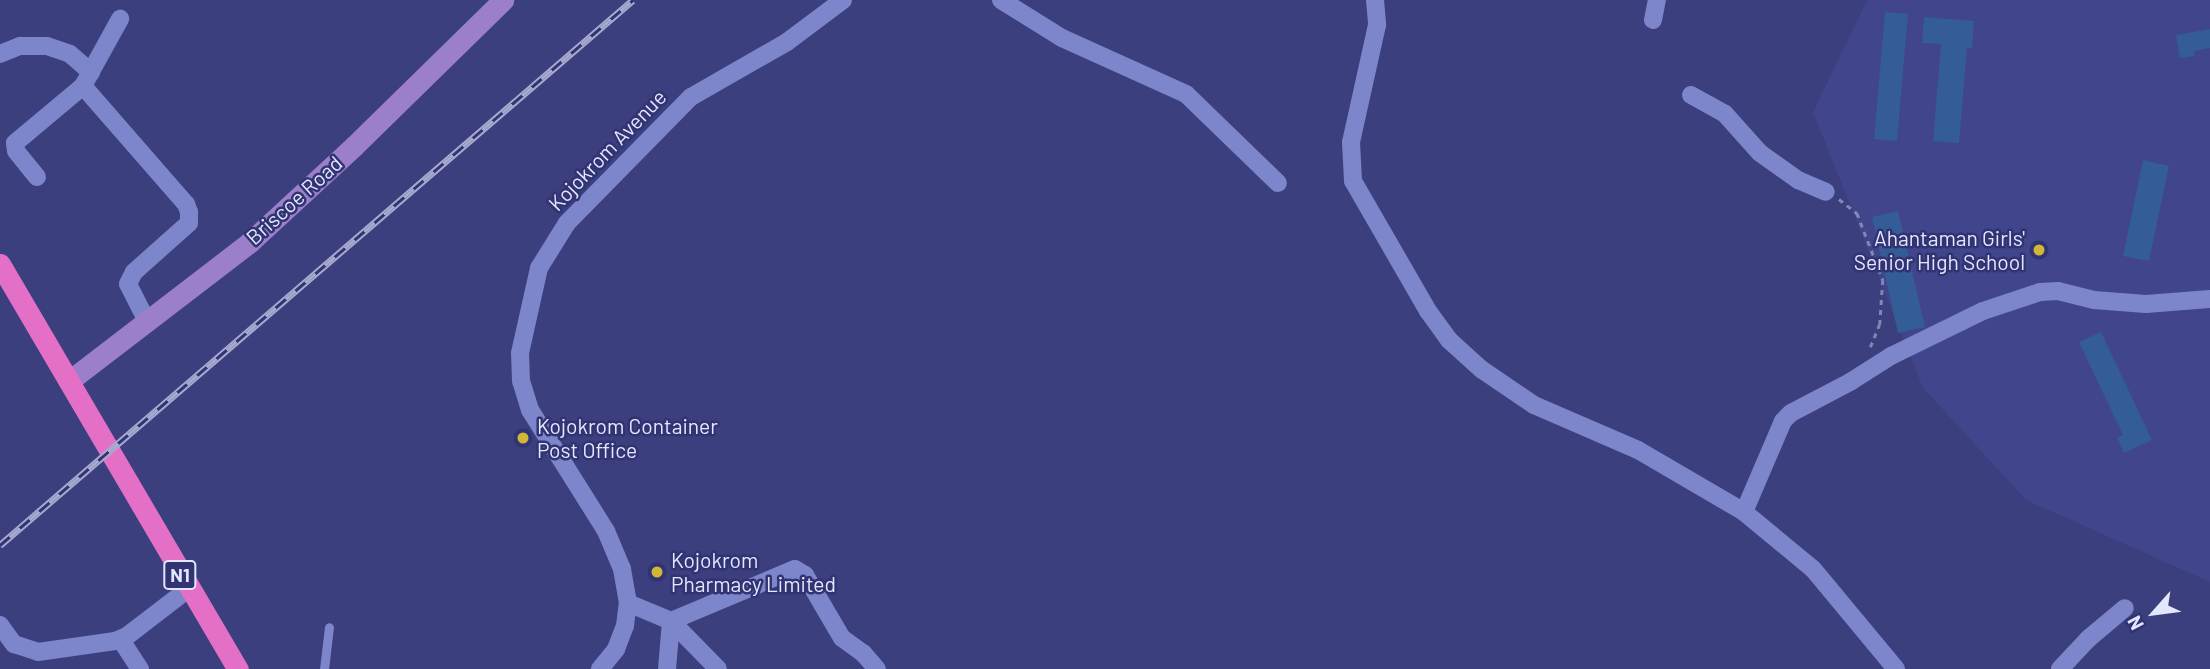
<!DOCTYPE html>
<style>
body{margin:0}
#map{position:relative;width:2210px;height:669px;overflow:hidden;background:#3b3f7e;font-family:Barlow,sans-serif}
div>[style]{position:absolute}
.built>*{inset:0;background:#41458c}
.building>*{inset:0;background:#345c96}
.path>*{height:2.5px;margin-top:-1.25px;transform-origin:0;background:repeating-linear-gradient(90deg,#8286b4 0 5px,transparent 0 10px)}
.lane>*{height:9px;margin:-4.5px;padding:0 4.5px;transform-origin:4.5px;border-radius:4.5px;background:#7d85cb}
.street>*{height:18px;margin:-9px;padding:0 9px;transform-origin:9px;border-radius:9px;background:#7d85cb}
.secondary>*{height:21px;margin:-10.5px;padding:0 10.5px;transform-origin:10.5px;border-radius:10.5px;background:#9c7fca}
.highway>*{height:21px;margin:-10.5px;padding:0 10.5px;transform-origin:10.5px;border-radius:10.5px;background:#e370c6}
.rail>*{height:7px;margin-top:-3.5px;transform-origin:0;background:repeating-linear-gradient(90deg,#313372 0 13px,#a6aacf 0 26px);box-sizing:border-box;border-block:2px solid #a6aacf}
.dots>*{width:19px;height:19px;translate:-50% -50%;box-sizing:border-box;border:4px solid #313372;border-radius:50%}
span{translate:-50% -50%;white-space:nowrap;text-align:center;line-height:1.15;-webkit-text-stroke:5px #313372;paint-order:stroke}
.shield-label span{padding:2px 5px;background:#313372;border:2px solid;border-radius:5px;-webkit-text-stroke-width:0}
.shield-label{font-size:19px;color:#e3e7fe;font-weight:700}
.street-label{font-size:21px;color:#e3e7fe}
.poi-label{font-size:21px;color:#e3e7fe}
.right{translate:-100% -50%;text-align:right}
.left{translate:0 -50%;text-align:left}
.north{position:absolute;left:2119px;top:578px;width:70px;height:70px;-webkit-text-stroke:5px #313372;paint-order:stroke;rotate:242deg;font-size:19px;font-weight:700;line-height:28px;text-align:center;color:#e3e7fe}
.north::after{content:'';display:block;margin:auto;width:24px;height:32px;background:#e3e7fe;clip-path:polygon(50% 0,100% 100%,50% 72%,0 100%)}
</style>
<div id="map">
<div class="built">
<i style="clip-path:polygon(1867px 0,2210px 0,2210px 582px,2026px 500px,1923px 388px,1813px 112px)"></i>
</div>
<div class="building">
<i style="clip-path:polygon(1885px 12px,1908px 14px,1897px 141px,1874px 139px)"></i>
<i style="clip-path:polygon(1924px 17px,1974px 21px,1972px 48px,1967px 48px,1959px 143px,1933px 141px,1941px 44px,1922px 43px)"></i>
<i style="clip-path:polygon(2210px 29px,2210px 48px,2194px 51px,2195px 56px,2180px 58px,2176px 35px)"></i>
<i style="clip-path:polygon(2143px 160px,2169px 166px,2149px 261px,2123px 256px)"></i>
<i style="clip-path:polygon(1898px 211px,1925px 327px,1898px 333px,1872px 217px)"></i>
<i style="clip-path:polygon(2101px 332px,2152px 440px,2124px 453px,2117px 438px,2123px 435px,2079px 342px)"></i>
</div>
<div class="path">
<i style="left:1839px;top:199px;width:23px;rotate:38deg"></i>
<i style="left:1857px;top:213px;width:72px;rotate:68.8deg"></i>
<i style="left:1883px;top:280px;width:44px;rotate:93.9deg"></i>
<i style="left:1880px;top:324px;width:29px;rotate:112deg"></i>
</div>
<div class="lane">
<i style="left:324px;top:669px;width:42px;rotate:-83.2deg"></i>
</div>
<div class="street">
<i style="left:1001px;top:0;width:72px;rotate:31.9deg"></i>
<i style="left:1062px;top:38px;width:136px;rotate:24.3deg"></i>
<i style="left:1186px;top:94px;width:128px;rotate:44.1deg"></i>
<i style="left:1375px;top:0;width:25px;rotate:85deg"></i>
<i style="left:1377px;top:25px;width:120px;rotate:102.5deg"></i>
<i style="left:1351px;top:142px;width:39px;rotate:87deg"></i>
<i style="left:1353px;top:181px;width:150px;rotate:60deg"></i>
<i style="left:1428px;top:311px;width:36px;rotate:54deg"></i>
<i style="left:1449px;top:340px;width:43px;rotate:42.2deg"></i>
<i style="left:1481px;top:369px;width:64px;rotate:34.2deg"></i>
<i style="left:1534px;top:405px;width:113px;rotate:23.4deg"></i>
<i style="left:1638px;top:450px;width:123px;rotate:30.3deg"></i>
<i style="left:1744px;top:512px;width:89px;rotate:39.6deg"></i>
<i style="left:1813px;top:569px;width:130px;rotate:50.3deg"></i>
<i style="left:1653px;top:20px;width:20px;rotate:-79deg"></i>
<i style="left:0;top:54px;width:22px;rotate:-22deg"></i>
<i style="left:20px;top:46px;width:27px"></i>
<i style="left:47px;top:46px;width:24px;rotate:19deg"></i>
<i style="left:70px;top:54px;width:28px;rotate:41deg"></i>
<i style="left:83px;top:86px;width:157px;rotate:48.9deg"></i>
<i style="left:186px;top:204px;width:9px;rotate:69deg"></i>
<i style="left:189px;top:212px;width:11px;rotate:90deg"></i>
<i style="left:189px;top:223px;width:74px;rotate:138.3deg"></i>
<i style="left:134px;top:272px;width:13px;rotate:117deg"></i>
<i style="left:128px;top:284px;width:39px;rotate:63deg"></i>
<i style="left:1691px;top:95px;width:39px;rotate:29deg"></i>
<i style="left:1725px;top:114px;width:52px;rotate:48.1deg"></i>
<i style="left:1760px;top:153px;width:47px;rotate:35.4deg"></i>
<i style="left:1798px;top:180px;width:30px;rotate:23deg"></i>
<i style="left:37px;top:177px;width:33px;rotate:-129deg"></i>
<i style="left:16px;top:151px;width:8px;rotate:-97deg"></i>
<i style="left:15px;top:143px;width:89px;rotate:-40deg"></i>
<i style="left:83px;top:86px;width:77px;rotate:-61.1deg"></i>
<i style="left:1744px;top:512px;width:99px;rotate:-66.8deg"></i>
<i style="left:1783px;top:421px;width:11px;rotate:-45deg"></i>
<i style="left:1791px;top:413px;width:67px;rotate:-27.7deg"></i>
<i style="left:1850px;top:382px;width:49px;rotate:-32.4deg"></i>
<i style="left:1891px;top:356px;width:102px;rotate:-26.1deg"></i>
<i style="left:1983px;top:311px;width:60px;rotate:-18.4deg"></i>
<i style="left:2040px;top:292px;width:18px;rotate:-3deg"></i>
<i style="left:2058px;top:291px;width:37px;rotate:14deg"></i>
<i style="left:2094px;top:300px;width:52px;rotate:4.4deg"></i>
<i style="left:2146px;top:304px;width:64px;rotate:-4.5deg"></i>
<i style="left:628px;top:603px;width:47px;rotate:22.7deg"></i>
<i style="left:671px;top:621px;width:67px;rotate:45.6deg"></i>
<i style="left:0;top:625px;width:24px;rotate:54deg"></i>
<i style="left:14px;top:644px;width:25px;rotate:18deg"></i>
<i style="left:38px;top:652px;width:78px;rotate:-8.1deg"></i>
<i style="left:115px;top:641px;width:13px;rotate:-23deg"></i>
<i style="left:127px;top:636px;width:77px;rotate:-37.6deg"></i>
<i style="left:121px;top:640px;width:35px;rotate:57deg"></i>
<i style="left:600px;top:669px;width:26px;rotate:-51deg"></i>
<i style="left:616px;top:649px;width:25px;rotate:-69deg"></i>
<i style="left:625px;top:626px;width:23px;rotate:-83deg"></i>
<i style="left:628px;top:603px;width:35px;rotate:-100deg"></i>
<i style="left:622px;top:569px;width:41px;rotate:-112.8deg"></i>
<i style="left:606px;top:531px;width:143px;rotate:-122.1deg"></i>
<i style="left:530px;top:410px;width:30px;rotate:-107deg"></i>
<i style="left:521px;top:381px;width:28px;rotate:-92deg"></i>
<i style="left:520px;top:353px;width:87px;rotate:-77.4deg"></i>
<i style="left:539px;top:268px;width:53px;rotate:-58.1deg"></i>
<i style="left:567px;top:223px;width:177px;rotate:-45.5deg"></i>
<i style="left:691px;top:97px;width:111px;rotate:-29.8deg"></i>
<i style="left:787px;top:42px;width:70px;rotate:-36.9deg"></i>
<i style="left:667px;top:669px;width:48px;rotate:-85.2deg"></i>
<i style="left:671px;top:621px;width:134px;rotate:-22.8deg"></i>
<i style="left:795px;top:569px;width:12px;rotate:31deg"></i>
<i style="left:805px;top:575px;width:73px;rotate:59.6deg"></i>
<i style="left:842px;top:638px;width:26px;rotate:36deg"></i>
<i style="left:863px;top:653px;width:21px;rotate:49deg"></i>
<i style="left:2060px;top:669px;width:41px;rotate:-47deg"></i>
<i style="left:2088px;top:639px;width:48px;rotate:-40deg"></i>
</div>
<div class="secondary">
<i style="left:69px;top:381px;width:228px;rotate:-37.5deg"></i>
<i style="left:250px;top:242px;width:142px;rotate:-42.7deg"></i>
<i style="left:354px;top:146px;width:209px;rotate:-44.4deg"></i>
</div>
<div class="highway">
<i style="left:0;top:264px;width:470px;rotate:59.6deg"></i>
</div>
<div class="rail">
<i style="left:0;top:545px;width:835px;rotate:-40.73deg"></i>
</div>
<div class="dots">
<i style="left:2039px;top:250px;background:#d0b736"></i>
<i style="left:523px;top:438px;background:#d0b736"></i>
<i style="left:657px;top:572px;background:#d0b736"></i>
</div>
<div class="shield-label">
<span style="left:180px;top:575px">N1</span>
</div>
<div class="street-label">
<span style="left:607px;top:150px;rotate:-46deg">Kojokrom Avenue</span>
<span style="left:294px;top:200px;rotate:-42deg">Briscoe Road</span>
</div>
<div class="poi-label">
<span class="right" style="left:2025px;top:250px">Ahantaman Girls'<br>Senior High School</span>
<span class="left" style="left:537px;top:438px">Kojokrom Container<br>Post Office</span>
<span class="left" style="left:671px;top:572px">Kojokrom<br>Pharmacy Limited</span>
</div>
<div class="north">N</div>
</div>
